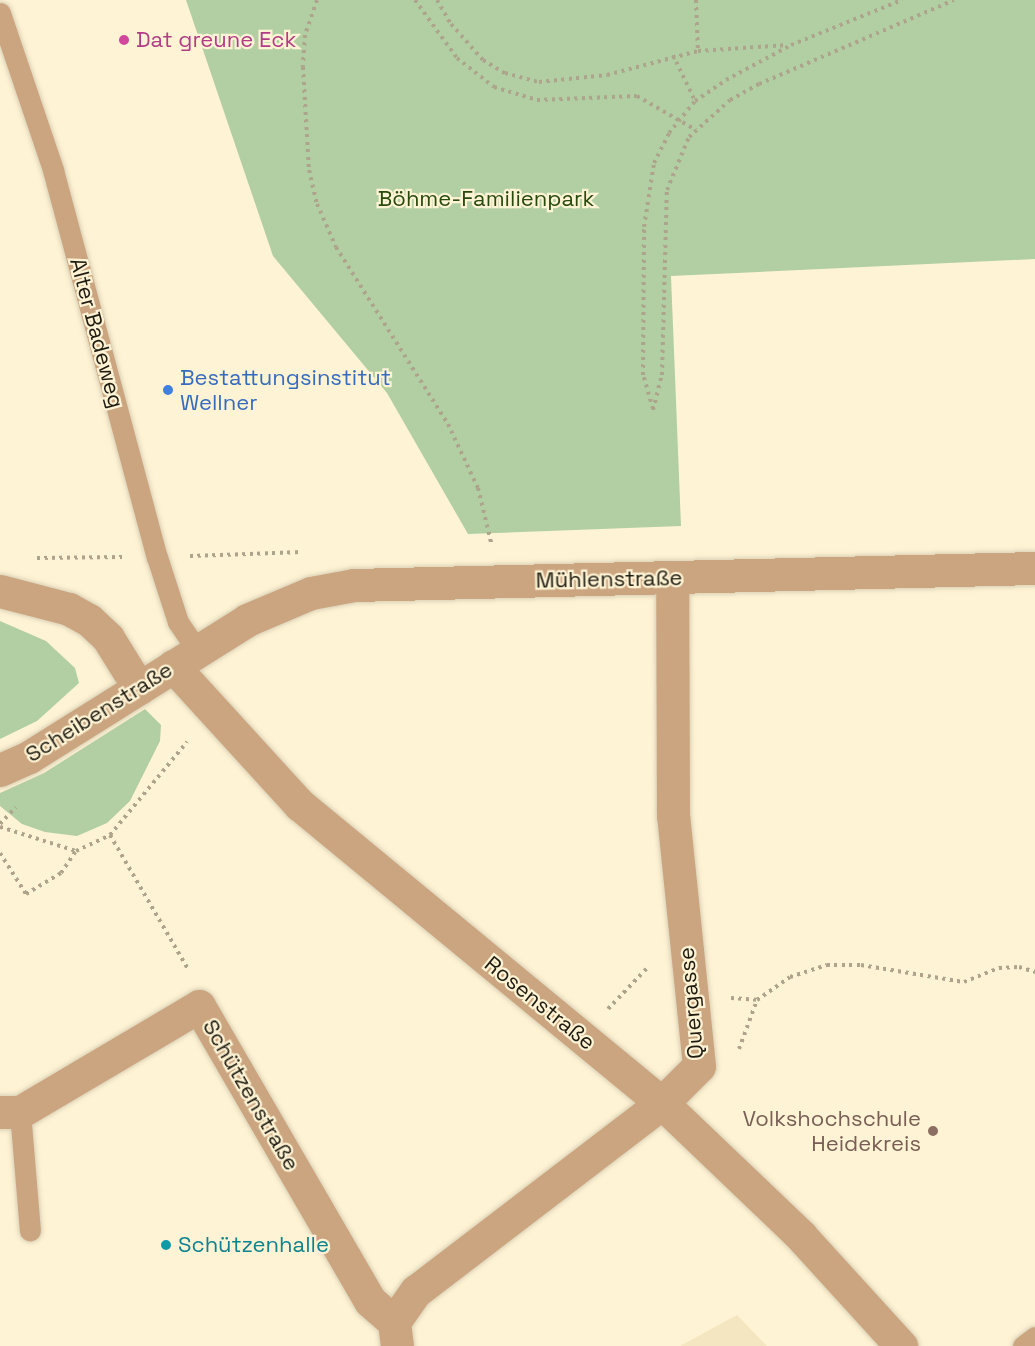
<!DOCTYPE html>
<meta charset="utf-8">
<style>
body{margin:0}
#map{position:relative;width:1035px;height:1346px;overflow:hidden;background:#fef3d4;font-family:"Space Grotesk",sans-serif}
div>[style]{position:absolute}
.built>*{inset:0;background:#f3e6c0}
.green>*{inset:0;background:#b1cfa2}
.path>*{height:4px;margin-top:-2px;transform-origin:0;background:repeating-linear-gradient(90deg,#ada48c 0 3px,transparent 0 7.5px)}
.roads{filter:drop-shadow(0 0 2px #dad0b5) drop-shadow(0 0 2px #dad0b5)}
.service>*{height:21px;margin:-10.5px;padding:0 10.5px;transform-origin:10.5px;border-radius:10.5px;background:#cba580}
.minor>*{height:33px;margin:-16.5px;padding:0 16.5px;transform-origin:16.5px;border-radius:16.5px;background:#cba580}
.dots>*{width:16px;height:16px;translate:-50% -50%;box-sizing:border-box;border:3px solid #fef3d4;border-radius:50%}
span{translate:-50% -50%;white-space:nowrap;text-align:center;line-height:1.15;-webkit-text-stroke:4.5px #fef3d4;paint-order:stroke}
.hotel-label{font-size:22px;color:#b23c85}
.left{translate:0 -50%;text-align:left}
.park-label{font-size:22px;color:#284a0d}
.street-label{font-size:22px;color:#1f1b10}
.shop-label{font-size:22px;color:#366cbe}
.education-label{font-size:22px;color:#785e54}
.right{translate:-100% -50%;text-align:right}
.culture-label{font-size:22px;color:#0d838f}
</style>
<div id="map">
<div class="built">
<i style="clip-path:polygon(737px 1315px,767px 1346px,680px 1346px)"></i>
</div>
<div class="green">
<i style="clip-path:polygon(186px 0,1035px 0,1035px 259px,671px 276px,681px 526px,468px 534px,387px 393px,273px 256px)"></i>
<i style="clip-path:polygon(0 621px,46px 641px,75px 668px,79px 683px,37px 721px,0 739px)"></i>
<i style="clip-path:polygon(145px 709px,161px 725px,160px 741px,130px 801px,107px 823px,77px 836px,45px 832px,22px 824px,0 806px,0 793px,44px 773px)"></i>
</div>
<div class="path">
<i style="left:317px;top:0;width:37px;rotate:109deg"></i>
<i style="left:305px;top:35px;width:32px;rotate:94deg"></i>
<i style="left:303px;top:67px;width:103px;rotate:86.7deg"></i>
<i style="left:309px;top:170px;width:35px;rotate:77deg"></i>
<i style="left:317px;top:204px;width:47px;rotate:66.2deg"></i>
<i style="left:336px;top:247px;width:209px;rotate:57.7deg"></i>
<i style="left:448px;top:424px;width:71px;rotate:64.9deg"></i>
<i style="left:478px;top:488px;width:56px;rotate:76.5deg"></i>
<i style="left:415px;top:0;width:72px;rotate:54.1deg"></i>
<i style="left:457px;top:58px;width:47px;rotate:38.1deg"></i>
<i style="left:494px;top:87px;width:45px;rotate:16.8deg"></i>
<i style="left:537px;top:100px;width:100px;rotate:-2.3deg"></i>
<i style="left:637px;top:96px;width:68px;rotate:30deg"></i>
<i style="left:437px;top:0;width:28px;rotate:60deg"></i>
<i style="left:451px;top:24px;width:48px;rotate:48.4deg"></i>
<i style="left:483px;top:60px;width:26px;rotate:31deg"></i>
<i style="left:505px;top:73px;width:35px;rotate:15deg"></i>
<i style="left:539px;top:82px;width:68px;rotate:-5.9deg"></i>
<i style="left:607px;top:75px;width:94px;rotate:-14.8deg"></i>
<i style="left:698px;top:51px;width:90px;rotate:-3.8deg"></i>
<i style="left:696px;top:0;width:51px;rotate:87.8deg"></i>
<i style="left:673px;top:55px;width:51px;rotate:64.4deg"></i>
<i style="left:653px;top:409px;width:35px;rotate:-106deg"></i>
<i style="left:643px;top:375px;width:148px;rotate:-89.6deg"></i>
<i style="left:644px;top:227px;width:65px;rotate:-81.1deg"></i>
<i style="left:654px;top:163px;width:34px;rotate:-63deg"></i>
<i style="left:669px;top:133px;width:41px;rotate:-50.9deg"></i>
<i style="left:695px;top:101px;width:37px;rotate:-34deg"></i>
<i style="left:726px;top:80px;width:74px;rotate:-28.3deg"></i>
<i style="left:791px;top:45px;width:120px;rotate:-22.1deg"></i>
<i style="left:653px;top:410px;width:36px;rotate:-76deg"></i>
<i style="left:662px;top:375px;width:185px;rotate:-88.5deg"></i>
<i style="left:667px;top:190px;width:57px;rotate:-67.5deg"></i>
<i style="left:689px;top:137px;width:55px;rotate:-42.1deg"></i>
<i style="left:730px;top:100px;width:33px;rotate:-29deg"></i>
<i style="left:759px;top:84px;width:212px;rotate:-23.3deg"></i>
<i style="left:190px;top:556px;width:112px;rotate:-2deg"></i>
<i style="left:37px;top:558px;width:85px;rotate:-0.7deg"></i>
<i style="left:0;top:824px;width:23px;rotate:-47deg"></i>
<i style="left:0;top:827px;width:80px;rotate:17.5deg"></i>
<i style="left:76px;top:851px;width:38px;rotate:-25deg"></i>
<i style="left:110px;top:835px;width:121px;rotate:-50.4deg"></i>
<i style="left:110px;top:835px;width:155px;rotate:59.8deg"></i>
<i style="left:0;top:853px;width:49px;rotate:57.6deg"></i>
<i style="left:26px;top:894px;width:41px;rotate:-31deg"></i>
<i style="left:61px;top:873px;width:27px;rotate:-56deg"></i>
<i style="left:731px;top:998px;width:26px;rotate:4deg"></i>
<i style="left:608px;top:1009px;width:59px;rotate:-46.4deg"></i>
<i style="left:739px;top:1049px;width:52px;rotate:-69.8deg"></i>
<i style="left:757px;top:1000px;width:40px;rotate:-34.9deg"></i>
<i style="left:790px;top:977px;width:39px;rotate:-18deg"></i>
<i style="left:827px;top:965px;width:34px"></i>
<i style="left:861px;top:965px;width:104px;rotate:9.4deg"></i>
<i style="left:964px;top:982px;width:38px;rotate:-22deg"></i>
<i style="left:999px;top:968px;width:20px;rotate:-3deg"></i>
<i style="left:1019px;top:967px;width:17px;rotate:17deg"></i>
</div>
<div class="roads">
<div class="service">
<i style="left:0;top:13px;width:166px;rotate:71.3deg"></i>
<i style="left:53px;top:170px;width:401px;rotate:75deg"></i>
<i style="left:157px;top:557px;width:68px;rotate:72.1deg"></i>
<i style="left:178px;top:622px;width:34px;rotate:56deg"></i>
<i style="left:20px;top:1112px;width:119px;rotate:85.2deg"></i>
<i style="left:1023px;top:1346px;width:15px;rotate:-37deg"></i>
</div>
<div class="minor">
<i style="left:0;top:591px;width:71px;rotate:14.6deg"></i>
<i style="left:69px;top:609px;width:23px;rotate:29deg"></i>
<i style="left:89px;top:620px;width:26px;rotate:43deg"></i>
<i style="left:108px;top:638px;width:59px;rotate:58.2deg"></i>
<i style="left:173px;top:666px;width:188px;rotate:47.6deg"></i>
<i style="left:300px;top:805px;width:469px;rotate:39.5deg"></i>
<i style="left:662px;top:1103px;width:192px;rotate:43.7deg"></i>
<i style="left:801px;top:1236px;width:149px;rotate:47.7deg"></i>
<i style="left:0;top:770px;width:32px;rotate:-24deg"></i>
<i style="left:29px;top:757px;width:257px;rotate:-32.1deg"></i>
<i style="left:247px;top:620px;width:69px;rotate:-22.9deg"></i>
<i style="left:311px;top:593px;width:44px;rotate:-10.5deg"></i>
<i style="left:354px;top:585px;width:681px;rotate:-1.43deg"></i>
<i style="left:0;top:1112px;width:20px"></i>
<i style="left:20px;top:1112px;width:208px;rotate:-30.6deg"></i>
<i style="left:199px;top:1006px;width:341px;rotate:59.9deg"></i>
<i style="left:370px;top:1301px;width:32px;rotate:41deg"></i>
<i style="left:394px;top:1322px;width:24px;rotate:83deg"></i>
<i style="left:394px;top:1322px;width:38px;rotate:-55deg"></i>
<i style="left:416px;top:1291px;width:310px;rotate:-37.4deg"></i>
<i style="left:662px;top:1103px;width:52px;rotate:-45deg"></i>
<i style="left:699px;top:1066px;width:251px;rotate:-95.9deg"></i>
<i style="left:673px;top:816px;width:239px;rotate:-90.2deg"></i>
</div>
</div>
<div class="dots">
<i style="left:124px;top:40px;background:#d1479c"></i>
<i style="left:168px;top:390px;background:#3f7fe0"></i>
<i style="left:933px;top:1131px;background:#8d6e63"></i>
<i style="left:166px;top:1245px;background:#0f9aa8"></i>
</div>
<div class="hotel-label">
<span class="left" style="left:136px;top:40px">Dat greune Eck</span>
</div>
<div class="park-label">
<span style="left:486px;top:199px">Böhme-Familienpark</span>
</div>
<div class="street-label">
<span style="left:97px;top:333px;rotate:75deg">Alter Badeweg</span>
<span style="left:609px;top:579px;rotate:-1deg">Mühlenstraße</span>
<span style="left:99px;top:712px;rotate:-32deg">Scheibenstraße</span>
<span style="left:540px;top:1003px;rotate:39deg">Rosenstraße</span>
<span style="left:691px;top:1003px;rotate:-95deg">Quergasse</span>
<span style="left:251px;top:1095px;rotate:60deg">Schützenstraße</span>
</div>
<div class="shop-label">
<span class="left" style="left:180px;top:390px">Bestattungsinstitut<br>Wellner</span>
</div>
<div class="education-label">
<span class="right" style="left:921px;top:1131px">Volkshochschule<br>Heidekreis</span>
</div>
<div class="culture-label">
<span class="left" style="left:178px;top:1245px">Schützenhalle</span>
</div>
</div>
